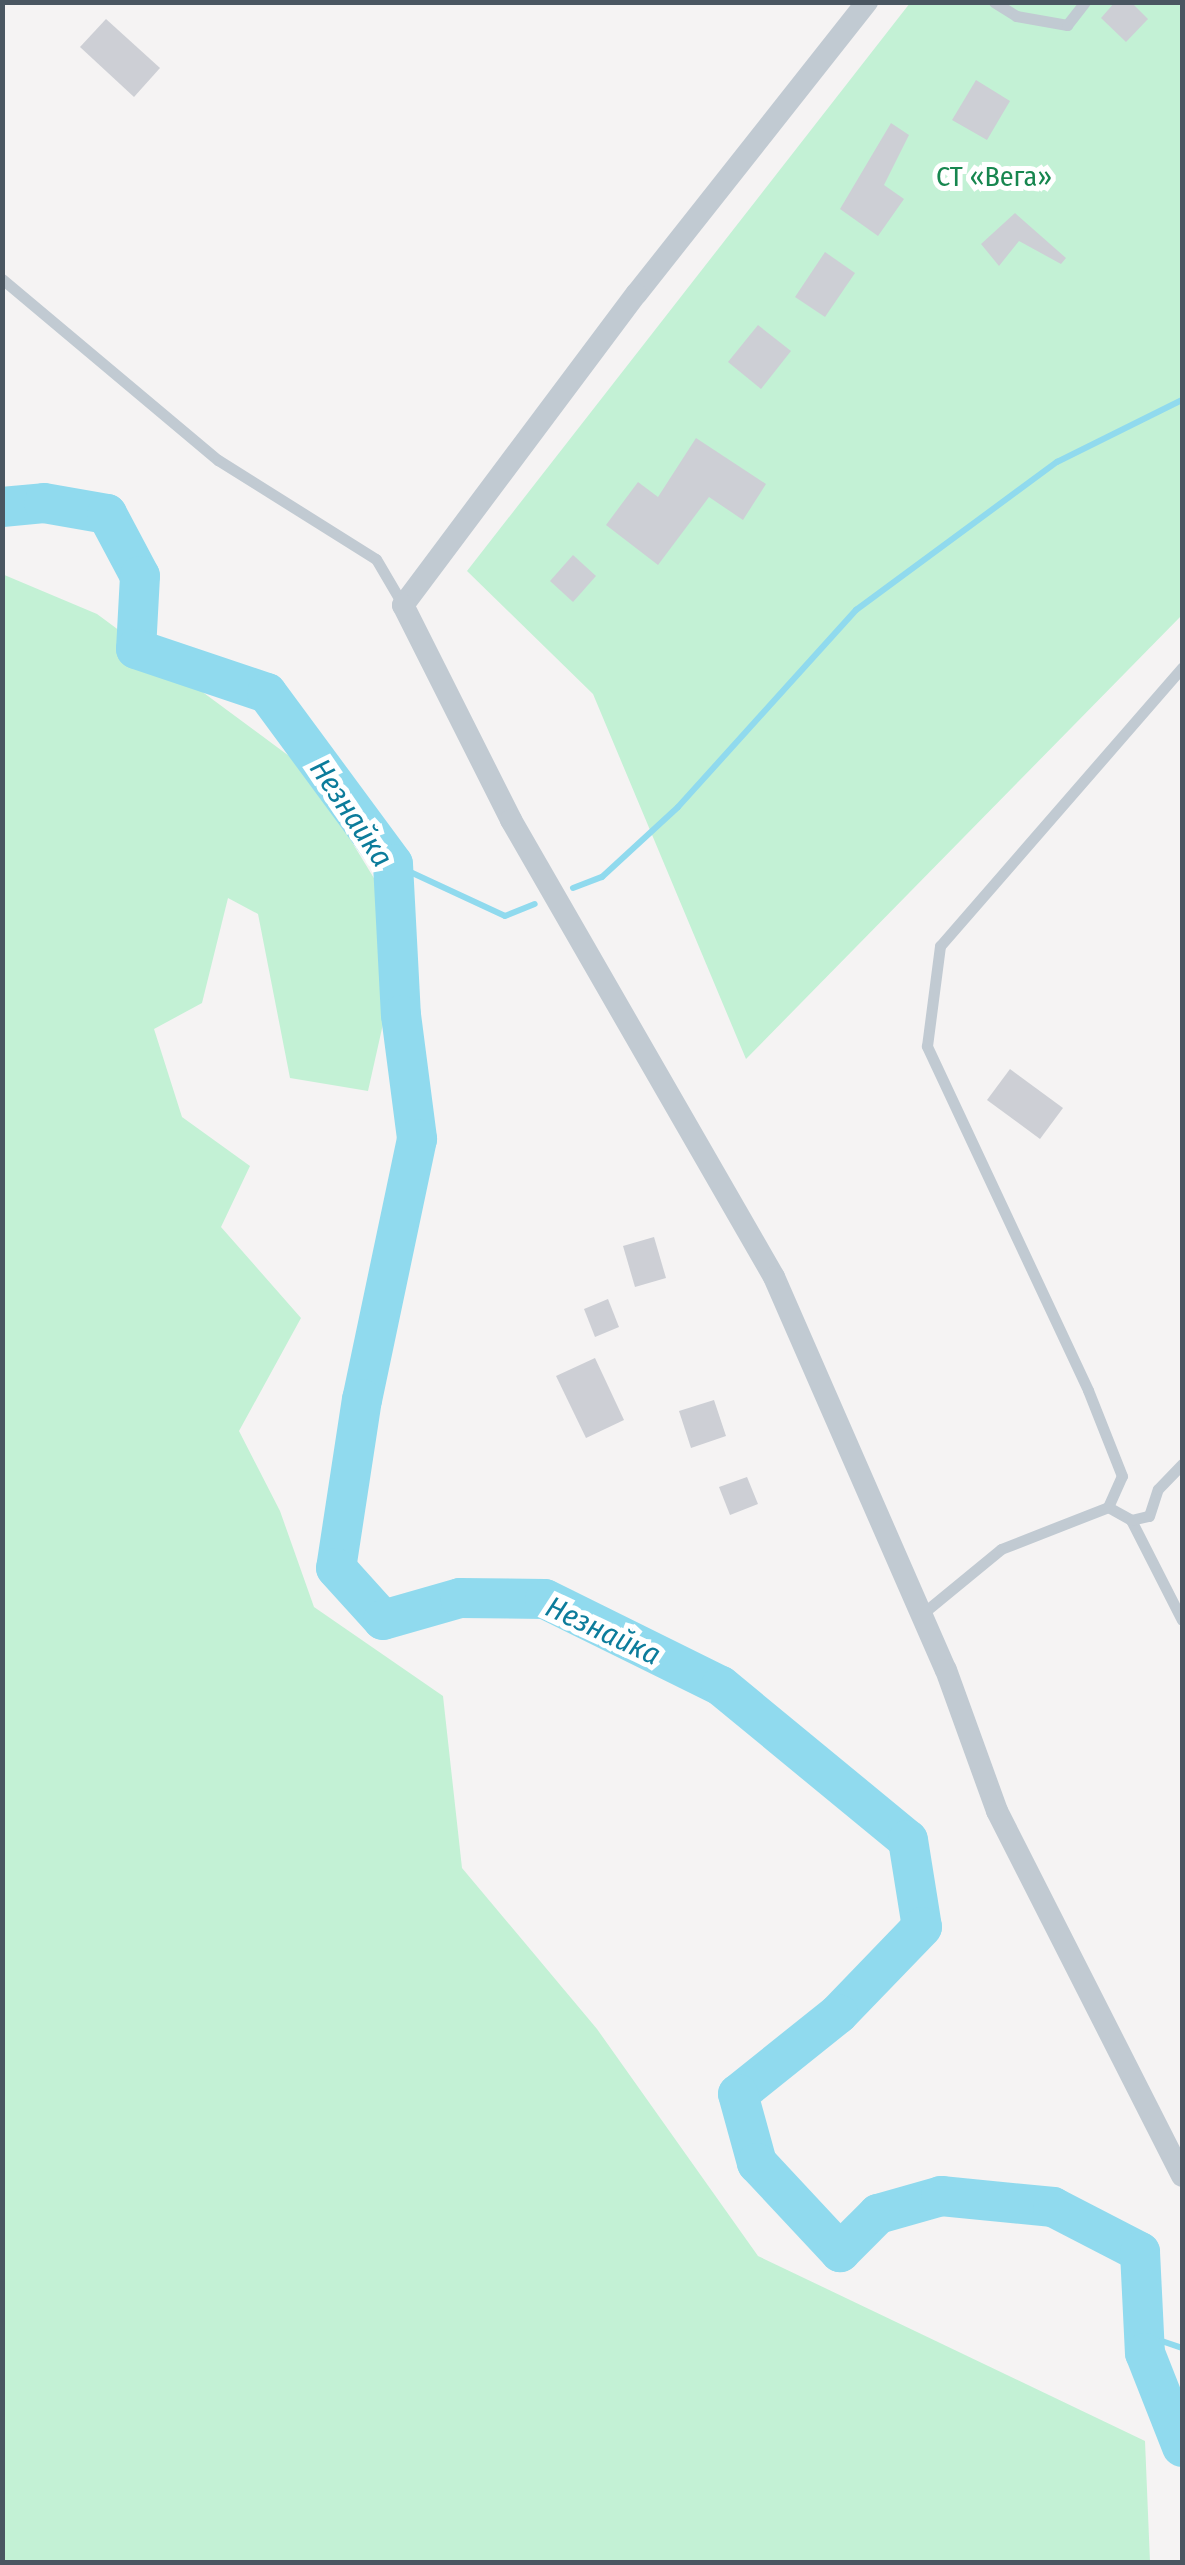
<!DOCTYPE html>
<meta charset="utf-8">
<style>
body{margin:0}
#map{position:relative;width:1185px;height:2565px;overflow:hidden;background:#f5f3f3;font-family:"Fira Sans Condensed",sans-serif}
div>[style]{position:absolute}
.green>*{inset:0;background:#c3f1d5}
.stream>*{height:6px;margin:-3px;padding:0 3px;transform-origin:3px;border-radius:3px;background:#90daee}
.river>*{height:40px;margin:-20px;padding:0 20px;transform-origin:20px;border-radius:20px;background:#90daee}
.building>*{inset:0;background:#cdcfd5}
.lane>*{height:11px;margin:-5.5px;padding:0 5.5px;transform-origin:5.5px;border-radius:5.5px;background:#c1cad2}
.street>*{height:22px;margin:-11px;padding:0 11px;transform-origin:11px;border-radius:11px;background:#c1cad2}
span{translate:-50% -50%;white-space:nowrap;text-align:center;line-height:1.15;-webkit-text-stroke:10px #fff;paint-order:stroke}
.park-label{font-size:28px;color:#17864f}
.water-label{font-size:30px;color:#0c7c9b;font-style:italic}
.frame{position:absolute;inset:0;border:5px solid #4a5661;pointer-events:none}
</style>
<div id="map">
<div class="green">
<i style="clip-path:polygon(910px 3px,1182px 3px,1182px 615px,746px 1059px,593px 694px,467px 571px)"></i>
<i style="clip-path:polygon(2px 574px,97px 614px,308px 770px,383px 893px,385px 1015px,368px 1091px,290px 1078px,258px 914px,228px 898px,202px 1003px,154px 1029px,182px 1117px,250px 1166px,221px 1227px,301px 1318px,239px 1431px,280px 1511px,314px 1607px,443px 1696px,462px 1868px,597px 2029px,758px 2256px,1145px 2441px,1150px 2562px,3px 2562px)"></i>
</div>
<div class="stream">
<i style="left:393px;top:864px;width:123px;rotate:24.9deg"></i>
<i style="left:505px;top:916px;width:32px;rotate:-22deg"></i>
<i style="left:573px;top:888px;width:31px;rotate:-21deg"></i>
<i style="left:602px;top:877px;width:103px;rotate:-42.6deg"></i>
<i style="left:678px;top:807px;width:266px;rotate:-47.9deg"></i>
<i style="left:856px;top:610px;width:250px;rotate:-36.4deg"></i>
<i style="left:1057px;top:462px;width:140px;rotate:-26.4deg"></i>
<i style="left:1144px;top:2335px;width:40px;rotate:18.9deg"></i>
</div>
<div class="river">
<i style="left:2px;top:507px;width:42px;rotate:-5.4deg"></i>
<i style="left:44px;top:503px;width:64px;rotate:9.9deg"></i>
<i style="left:107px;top:514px;width:70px;rotate:62deg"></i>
<i style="left:140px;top:576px;width:73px;rotate:93.1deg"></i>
<i style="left:136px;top:649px;width:138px;rotate:18.6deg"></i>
<i style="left:267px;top:693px;width:212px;rotate:53.6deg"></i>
<i style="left:393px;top:864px;width:151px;rotate:87deg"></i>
<i style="left:401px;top:1015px;width:125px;rotate:82.6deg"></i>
<i style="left:417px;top:1139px;width:266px;rotate:101.9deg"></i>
<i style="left:362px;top:1399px;width:171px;rotate:98.7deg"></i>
<i style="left:336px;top:1568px;width:70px;rotate:47.9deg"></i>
<i style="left:383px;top:1620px;width:80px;rotate:-15.9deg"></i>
<i style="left:460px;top:1598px;width:85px;rotate:0.7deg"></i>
<i style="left:545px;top:1599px;width:196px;rotate:26.3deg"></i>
<i style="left:721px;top:1686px;width:242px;rotate:39.5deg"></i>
<i style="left:908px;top:1840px;width:88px;rotate:80.9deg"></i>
<i style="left:922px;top:1927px;width:121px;rotate:134deg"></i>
<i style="left:838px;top:2014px;width:128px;rotate:141.3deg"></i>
<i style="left:738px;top:2094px;width:72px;rotate:74.6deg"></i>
<i style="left:757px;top:2163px;width:122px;rotate:47deg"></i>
<i style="left:840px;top:2252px;width:54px;rotate:-45deg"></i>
<i style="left:878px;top:2214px;width:66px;rotate:-15.9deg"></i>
<i style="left:941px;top:2196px;width:113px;rotate:5.6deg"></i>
<i style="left:1053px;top:2207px;width:98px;rotate:27.3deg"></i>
<i style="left:1140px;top:2252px;width:101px;rotate:87.2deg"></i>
<i style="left:1145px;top:2353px;width:101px;rotate:68.5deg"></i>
</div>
<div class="building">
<i style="clip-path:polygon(1115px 2px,1131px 2px,1148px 19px,1126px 42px,1101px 18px)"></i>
<i style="clip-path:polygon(106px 19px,160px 68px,134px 97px,80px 47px)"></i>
<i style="clip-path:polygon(976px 80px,1010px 101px,987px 140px,952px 120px)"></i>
<i style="clip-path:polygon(891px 123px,909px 135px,884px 185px,904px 199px,878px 236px,840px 209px)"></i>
<i style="clip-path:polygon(1015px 213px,1066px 258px,1061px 264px,1019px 241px,999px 266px,981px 244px)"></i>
<i style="clip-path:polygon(825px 252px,855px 273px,825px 317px,795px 297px)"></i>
<i style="clip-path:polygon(758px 325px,791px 351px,761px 389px,728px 362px)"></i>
<i style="clip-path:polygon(696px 438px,766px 484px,743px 520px,709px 497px,658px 565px,606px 525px,638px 482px,658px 497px)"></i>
<i style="clip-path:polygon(573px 555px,596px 576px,573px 602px,550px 581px)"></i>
<i style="clip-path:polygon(1010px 1069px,1063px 1108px,1040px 1139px,987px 1100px)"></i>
<i style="clip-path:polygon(654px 1237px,666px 1278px,635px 1287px,623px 1246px)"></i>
<i style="clip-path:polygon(608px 1299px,619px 1327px,595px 1337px,584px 1309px)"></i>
<i style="clip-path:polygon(595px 1358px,624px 1420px,586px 1438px,556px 1376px)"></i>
<i style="clip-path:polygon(714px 1400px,726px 1436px,691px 1448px,679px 1411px)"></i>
<i style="clip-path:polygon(747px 1477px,758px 1504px,730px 1515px,719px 1487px)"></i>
</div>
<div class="lane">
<i style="left:994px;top:2px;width:26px;rotate:32deg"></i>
<i style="left:1016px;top:16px;width:52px;rotate:10deg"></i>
<i style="left:1067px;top:25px;width:29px;rotate:-52deg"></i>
<i style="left:2px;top:279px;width:282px;rotate:40deg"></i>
<i style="left:218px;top:460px;width:186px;rotate:32.1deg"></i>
<i style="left:376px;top:559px;width:53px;rotate:59.6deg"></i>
<i style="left:1108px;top:1507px;width:34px;rotate:-66deg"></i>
<i style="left:1122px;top:1476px;width:92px;rotate:-111.6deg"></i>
<i style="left:1088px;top:1390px;width:380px;rotate:-115.1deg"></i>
<i style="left:927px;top:1046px;width:101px;rotate:-82.6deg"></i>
<i style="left:940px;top:946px;width:369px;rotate:-49deg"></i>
<i style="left:1131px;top:1520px;width:112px;rotate:63deg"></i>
<i style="left:922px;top:1614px;width:102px;rotate:-39.4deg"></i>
<i style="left:1001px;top:1549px;width:115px;rotate:-21.4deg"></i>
<i style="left:1108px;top:1507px;width:26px;rotate:29deg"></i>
<i style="left:1131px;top:1520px;width:18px;rotate:-13deg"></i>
<i style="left:1149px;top:1516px;width:28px;rotate:-72deg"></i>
<i style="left:1158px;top:1489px;width:35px;rotate:-46deg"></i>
</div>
<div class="street">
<i style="left:867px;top:2px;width:372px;rotate:128.3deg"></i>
<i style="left:636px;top:294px;width:389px;rotate:126.8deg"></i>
<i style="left:403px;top:605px;width:241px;rotate:63.3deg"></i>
<i style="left:511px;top:820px;width:527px;rotate:60.08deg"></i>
<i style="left:774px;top:1277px;width:429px;rotate:66.4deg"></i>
<i style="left:946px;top:1670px;width:150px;rotate:70.1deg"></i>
<i style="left:997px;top:1811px;width:409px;rotate:63.1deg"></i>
</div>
<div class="park-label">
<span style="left:994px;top:177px">СТ «Вега»</span>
</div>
<div class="water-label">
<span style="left:351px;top:813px;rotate:56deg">Незнайка</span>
<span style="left:603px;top:1631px;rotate:25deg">Незнайка</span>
</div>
<div class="frame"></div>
</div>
